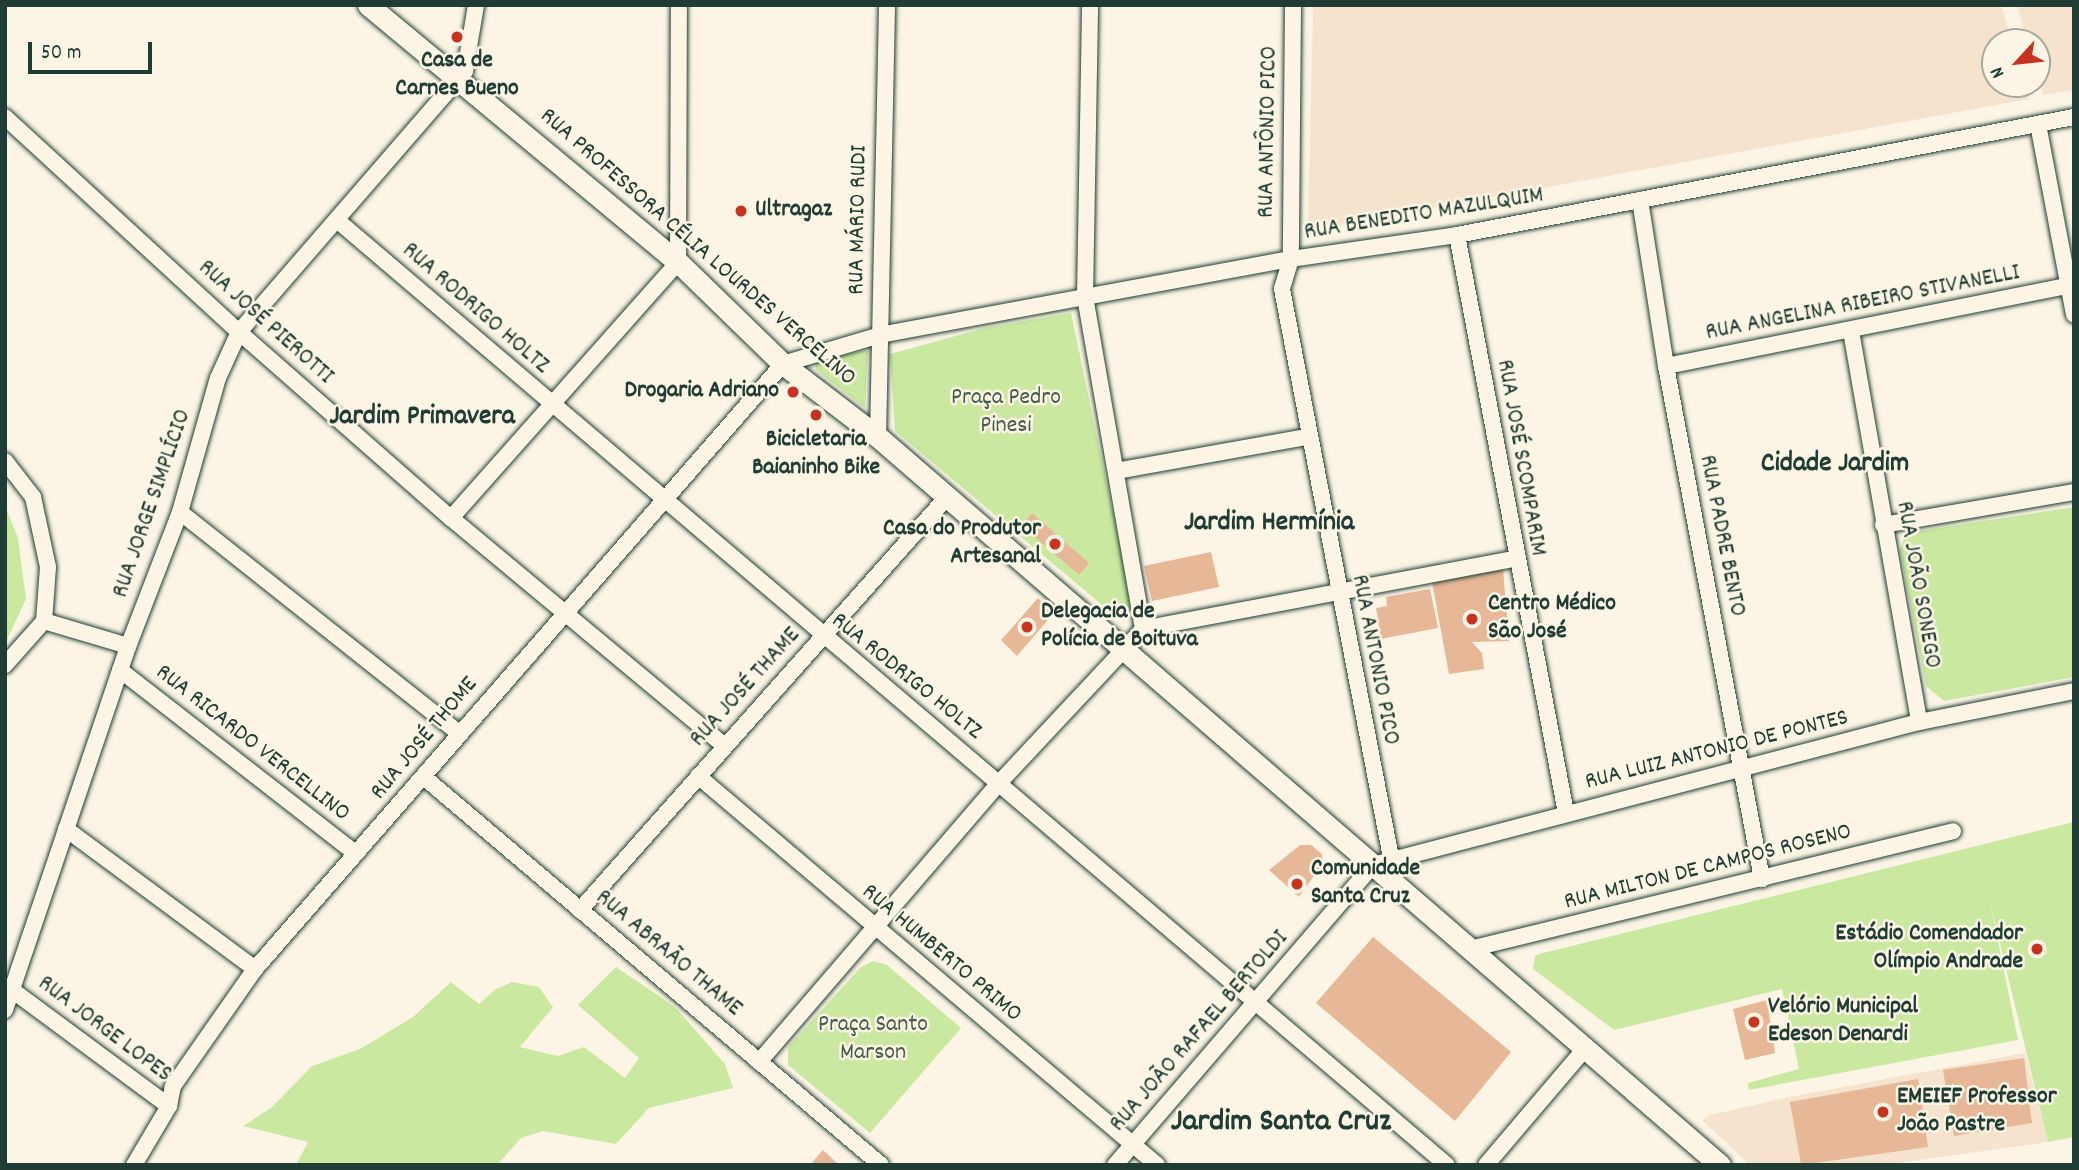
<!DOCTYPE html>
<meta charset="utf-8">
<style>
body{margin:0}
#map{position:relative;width:2079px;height:1170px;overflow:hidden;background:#fcf5e5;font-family:Dekko,sans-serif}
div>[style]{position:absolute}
.built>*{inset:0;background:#f5e3ce}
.green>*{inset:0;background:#cae8a0}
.building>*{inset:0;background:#e6b897}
.roads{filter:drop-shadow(0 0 2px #1f3d34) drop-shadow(0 0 2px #1f3d34)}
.minor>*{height:16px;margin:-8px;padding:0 8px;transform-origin:8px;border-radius:8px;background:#fcf5e5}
.secondary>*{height:21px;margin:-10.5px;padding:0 10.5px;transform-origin:10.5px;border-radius:10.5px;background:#fcf5e5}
.dots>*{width:19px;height:19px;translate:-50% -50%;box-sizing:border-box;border:4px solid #fcf5e5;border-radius:50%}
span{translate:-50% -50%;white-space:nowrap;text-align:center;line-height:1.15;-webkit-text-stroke:5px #fcf5e5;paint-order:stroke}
.poi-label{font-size:24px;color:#1f3d34;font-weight:700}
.left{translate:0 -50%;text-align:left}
.right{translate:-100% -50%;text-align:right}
.street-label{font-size:24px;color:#1f3d34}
.park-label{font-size:24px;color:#415f4a}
.quarter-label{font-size:28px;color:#1f3d34;font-weight:700}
.district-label{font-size:32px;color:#1f3d34;font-weight:700}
.frame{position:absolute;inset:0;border:7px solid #1f3d34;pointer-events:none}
.north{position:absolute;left:1981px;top:28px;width:70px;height:70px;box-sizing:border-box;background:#fcf5e5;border:2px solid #a4ab9e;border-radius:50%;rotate:243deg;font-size:19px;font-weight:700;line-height:28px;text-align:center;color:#1f3d34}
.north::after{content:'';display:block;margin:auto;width:24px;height:32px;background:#c8321e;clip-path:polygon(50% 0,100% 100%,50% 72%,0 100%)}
.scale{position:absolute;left:28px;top:42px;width:124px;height:32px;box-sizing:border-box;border:4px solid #1f3d34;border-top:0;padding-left:9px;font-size:21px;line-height:24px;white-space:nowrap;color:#1f3d34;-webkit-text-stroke:5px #fcf5e5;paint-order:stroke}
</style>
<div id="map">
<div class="built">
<i style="clip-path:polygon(1313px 5px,2001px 5px,2012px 42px,1995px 42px,1995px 84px,2025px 84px,2029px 99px,1308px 231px)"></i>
<i style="clip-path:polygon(2017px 5px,2074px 5px,2074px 90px,2043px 95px,2037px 76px,2037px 42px,2027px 42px)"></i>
<i style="clip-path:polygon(2025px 1053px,2048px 1142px,1883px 1165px,1750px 1165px,1703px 1121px,1707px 1116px,1789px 1097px)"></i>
</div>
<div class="green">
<i style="clip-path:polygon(1071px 313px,1128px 584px,1131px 614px,1120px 620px,895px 431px,890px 354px,985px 328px)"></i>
<i style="clip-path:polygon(868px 350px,865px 408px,816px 370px,815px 364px,820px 359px)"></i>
<i style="clip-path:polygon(5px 506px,18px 538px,26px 599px,5px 644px)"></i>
<i style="clip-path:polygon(2074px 507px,2074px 677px,1944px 701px,1926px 686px,1900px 550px,1906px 533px)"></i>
<i style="clip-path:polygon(2074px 822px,2074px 1137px,2048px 1142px,1990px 902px,2018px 1040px,1749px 1090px,1748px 1083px,1799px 1069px,1782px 989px,1614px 1030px,1533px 969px,1535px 956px,1539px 954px)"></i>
<i style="clip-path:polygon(873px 961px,887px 965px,961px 1028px,870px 1133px,788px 1065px,788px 1047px,861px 967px)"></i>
<i style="clip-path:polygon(616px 967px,675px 1007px,725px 1064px,733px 1088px,649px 1108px,616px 1144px,543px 1131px,521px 1138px,497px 1165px,296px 1165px,308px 1142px,243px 1126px,271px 1108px,312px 1066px,360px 1049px,413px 1017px,451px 982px,479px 1004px,496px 989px,512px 982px,539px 987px,553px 1007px,520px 1047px,558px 1056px,584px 1047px,625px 1078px,639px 1058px,578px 1005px)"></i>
</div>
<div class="building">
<i style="clip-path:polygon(1032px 513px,1089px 563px,1079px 575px,1022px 526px)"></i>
<i style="clip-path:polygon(1211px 552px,1219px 587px,1152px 601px,1144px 566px)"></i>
<i style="clip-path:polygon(1503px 569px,1509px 641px,1472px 642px,1482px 653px,1484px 669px,1449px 674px,1432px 582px)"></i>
<i style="clip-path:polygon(1430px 589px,1438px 628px,1381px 639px,1376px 608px,1387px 606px,1386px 597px)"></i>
<i style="clip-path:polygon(1038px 598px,1053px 614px,1017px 656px,1001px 640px)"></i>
<i style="clip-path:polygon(1300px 845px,1311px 845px,1322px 854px,1323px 863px,1299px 897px,1269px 870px)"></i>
<i style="clip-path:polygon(1373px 937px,1511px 1052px,1455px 1121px,1316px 1003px)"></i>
<i style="clip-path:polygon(1767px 1000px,1775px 1053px,1745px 1060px,1733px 1009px)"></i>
<i style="clip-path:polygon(2024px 1058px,2032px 1123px,1954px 1136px,1943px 1070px)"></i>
<i style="clip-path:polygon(1918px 1079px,1928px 1147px,1801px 1165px,1790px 1102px)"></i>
<i style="clip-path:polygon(823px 1150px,839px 1165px,810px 1165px)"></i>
</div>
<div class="roads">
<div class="minor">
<i style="left:1293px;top:5px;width:254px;rotate:90.5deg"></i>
<i style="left:1291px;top:259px;width:31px;rotate:107deg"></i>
<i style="left:1282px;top:289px;width:584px;rotate:79.15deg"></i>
<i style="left:5px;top:117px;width:318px;rotate:42.6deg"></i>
<i style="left:239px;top:332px;width:282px;rotate:41.3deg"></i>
<i style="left:451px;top:518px;width:356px;rotate:39.8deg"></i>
<i style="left:2038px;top:124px;width:194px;rotate:79.3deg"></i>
<i style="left:1640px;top:200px;width:168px;rotate:81.1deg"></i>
<i style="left:1666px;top:366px;width:522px;rotate:79.4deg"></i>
<i style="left:338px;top:221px;width:1456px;rotate:40.41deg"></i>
<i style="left:1457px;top:235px;width:588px;rotate:79.32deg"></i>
<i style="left:1851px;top:331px;width:397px;rotate:80.1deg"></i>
<i style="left:1666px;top:366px;width:410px;rotate:-11.3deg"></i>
<i style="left:878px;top:437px;width:432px;rotate:-88.8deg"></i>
<i style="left:5px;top:461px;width:46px;rotate:52.1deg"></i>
<i style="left:33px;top:497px;width:72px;rotate:77.9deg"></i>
<i style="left:48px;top:567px;width:54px;rotate:94.2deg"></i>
<i style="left:44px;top:621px;width:59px;rotate:131.6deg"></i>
<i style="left:1116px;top:471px;width:194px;rotate:-10.1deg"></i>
<i style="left:180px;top:512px;width:356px;rotate:38.4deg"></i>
<i style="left:451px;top:518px;width:342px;rotate:-48.4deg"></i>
<i style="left:678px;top:262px;width:257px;rotate:-89.8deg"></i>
<i style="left:1883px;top:525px;width:194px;rotate:-9.8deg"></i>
<i style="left:44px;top:621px;width:88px;rotate:16.6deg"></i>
<i style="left:1143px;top:629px;width:379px;rotate:-10.7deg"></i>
<i style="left:120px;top:670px;width:299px;rotate:37.9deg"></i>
<i style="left:698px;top:776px;width:602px;rotate:40.28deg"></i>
<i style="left:425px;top:778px;width:598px;rotate:40.32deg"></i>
<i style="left:66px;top:829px;width:235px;rotate:36.5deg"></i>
<i style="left:580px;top:910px;width:553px;rotate:-48.38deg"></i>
<i style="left:1474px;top:948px;width:493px;rotate:-13.7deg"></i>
<i style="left:12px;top:990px;width:195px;rotate:36.5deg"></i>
<i style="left:5px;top:1010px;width:378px;rotate:-71.3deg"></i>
<i style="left:126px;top:652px;width:150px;rotate:-68.9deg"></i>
<i style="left:180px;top:512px;width:139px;rotate:-74.2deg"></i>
<i style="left:218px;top:378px;width:51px;rotate:-65.5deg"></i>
<i style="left:239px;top:332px;width:345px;rotate:-49.1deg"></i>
<i style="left:465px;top:71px;width:67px;rotate:-80.5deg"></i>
<i style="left:759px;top:1062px;width:368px;rotate:-49.3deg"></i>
<i style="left:999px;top:783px;width:211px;rotate:-46.9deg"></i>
<i style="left:1143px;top:629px;width:337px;rotate:-99.9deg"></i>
<i style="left:1085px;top:297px;width:292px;rotate:-89deg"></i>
<i style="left:134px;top:1165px;width:69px;rotate:-59.3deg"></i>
<i style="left:169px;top:1106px;width:20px;rotate:-79deg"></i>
<i style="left:173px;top:1086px;width:143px;rotate:-55deg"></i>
<i style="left:255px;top:969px;width:803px;rotate:-48.89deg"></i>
<i style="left:783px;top:364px;width:101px;rotate:-16.6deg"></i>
<i style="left:880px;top:335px;width:418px;rotate:-10.5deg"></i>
<i style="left:1291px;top:259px;width:168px;rotate:-8.2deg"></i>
<i style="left:1457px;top:235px;width:628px;rotate:-10.83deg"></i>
<i style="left:1115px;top:1165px;width:396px;rotate:-49.3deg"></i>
<i style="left:1373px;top:865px;width:564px;rotate:-14.68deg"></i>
<i style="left:1919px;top:722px;width:158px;rotate:-11.3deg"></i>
<i style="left:1486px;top:1165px;width:151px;rotate:-49.6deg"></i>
</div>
<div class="secondary">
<i style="left:368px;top:5px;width:403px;rotate:39.7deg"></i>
<i style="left:678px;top:262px;width:146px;rotate:44.2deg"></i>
<i style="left:783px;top:364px;width:120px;rotate:37.5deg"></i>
<i style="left:878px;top:437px;width:1113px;rotate:40.85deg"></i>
</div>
</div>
<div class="dots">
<i style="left:457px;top:37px;background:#c8321e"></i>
<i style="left:741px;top:211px;background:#c8321e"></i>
<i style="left:793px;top:392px;background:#c8321e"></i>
<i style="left:816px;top:415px;background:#c8321e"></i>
<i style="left:1055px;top:544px;background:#c8321e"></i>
<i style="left:1472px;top:619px;background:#c8321e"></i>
<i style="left:1027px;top:627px;background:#c8321e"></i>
<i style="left:1297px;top:884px;background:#c8321e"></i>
<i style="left:2037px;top:949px;background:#c8321e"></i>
<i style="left:1754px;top:1022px;background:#c8321e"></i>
<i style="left:1883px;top:1112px;background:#c8321e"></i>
</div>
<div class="poi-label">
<span style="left:457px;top:76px">Casa de<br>Carnes Bueno</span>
<span class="left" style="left:755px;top:211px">Ultragaz</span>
<span class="right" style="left:779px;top:392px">Drogaria Adriano</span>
<span style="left:816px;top:455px">Bicicletaria<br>Baianinho Bike</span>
<span class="right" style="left:1041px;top:544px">Casa do Produtor<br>Artesanal</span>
<span class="left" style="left:1488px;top:619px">Centro Médico<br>São José</span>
<span class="left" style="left:1041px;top:627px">Delegacia de<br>Polícia de Boituva</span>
<span class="left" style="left:1311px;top:884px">Comunidade<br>Santa Cruz</span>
<span class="right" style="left:2023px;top:949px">Estádio Comendador<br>Olímpio Andrade</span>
<span class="left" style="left:1768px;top:1022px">Velório Municipal<br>Edeson Denardi</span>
<span class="left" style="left:1897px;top:1112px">EMEIEF Professor<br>João Pastre</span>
</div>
<div class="street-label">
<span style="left:1269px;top:132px;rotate:-89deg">RUA ANTÔNIO PICO</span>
<span style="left:1424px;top:215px;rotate:-9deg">RUA BENEDITO MAZULQUIM</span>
<span style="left:859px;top:220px;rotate:-89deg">RUA MÁRIO RUDI</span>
<span style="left:697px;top:248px;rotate:41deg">RUA PROFESSORA CÉLIA LOURDES VERCELINO</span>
<span style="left:1863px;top:304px;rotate:-11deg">RUA ANGELINA RIBEIRO STIVANELLI</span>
<span style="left:475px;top:309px;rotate:41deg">RUA RODRIGO HOLTZ</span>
<span style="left:265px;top:323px;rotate:42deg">RUA JOSÉ PIEROTTI</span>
<span style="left:1520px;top:458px;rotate:80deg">RUA JOSÉ SCOMPARIM</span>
<span style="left:153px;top:504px;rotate:-71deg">RUA JORGE SIMPLÍCIO</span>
<span style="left:1721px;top:536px;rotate:79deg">RUA PADRE BENTO</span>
<span style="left:1917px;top:585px;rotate:80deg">RUA JOÃO SONEGO</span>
<span style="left:1374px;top:660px;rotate:79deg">RUA ANTONIO PICO</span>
<span style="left:906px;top:677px;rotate:39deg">RUA RODRIGO HOLTZ</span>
<span style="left:746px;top:688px;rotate:-48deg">RUA JOSÉ THAME</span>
<span style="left:425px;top:739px;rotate:-50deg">RUA JOSÉ THOME</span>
<span style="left:252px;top:744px;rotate:38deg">RUA RICARDO VERCELLINO</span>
<span style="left:1717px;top:751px;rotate:-14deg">RUA LUIZ ANTONIO DE PONTES</span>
<span style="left:1708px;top:868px;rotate:-14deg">RUA MILTON DE CAMPOS ROSENO</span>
<span style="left:668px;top:954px;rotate:40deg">RUA ABRAÃO THAME</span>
<span style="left:941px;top:954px;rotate:40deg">RUA HUMBERTO PRIMO</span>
<span style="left:104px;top:1030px;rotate:37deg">RUA JORGE LOPES</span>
<span style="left:1200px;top:1032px;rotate:-49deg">RUA JOÃO RAFAEL BERTOLDI</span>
</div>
<div class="park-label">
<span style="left:1006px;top:413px">Praça Pedro<br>Pinesi</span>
<span style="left:873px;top:1040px">Praça Santo<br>Marson</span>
</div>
<div class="quarter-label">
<span style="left:422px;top:418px">Jardim Primavera</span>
<span style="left:1835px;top:465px">Cidade Jardim</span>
<span style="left:1269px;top:524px">Jardim Hermínia</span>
</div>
<div class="district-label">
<span style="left:1281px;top:1123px">Jardim Santa Cruz</span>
</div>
<div class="frame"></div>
<div class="north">N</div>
<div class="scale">50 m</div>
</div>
